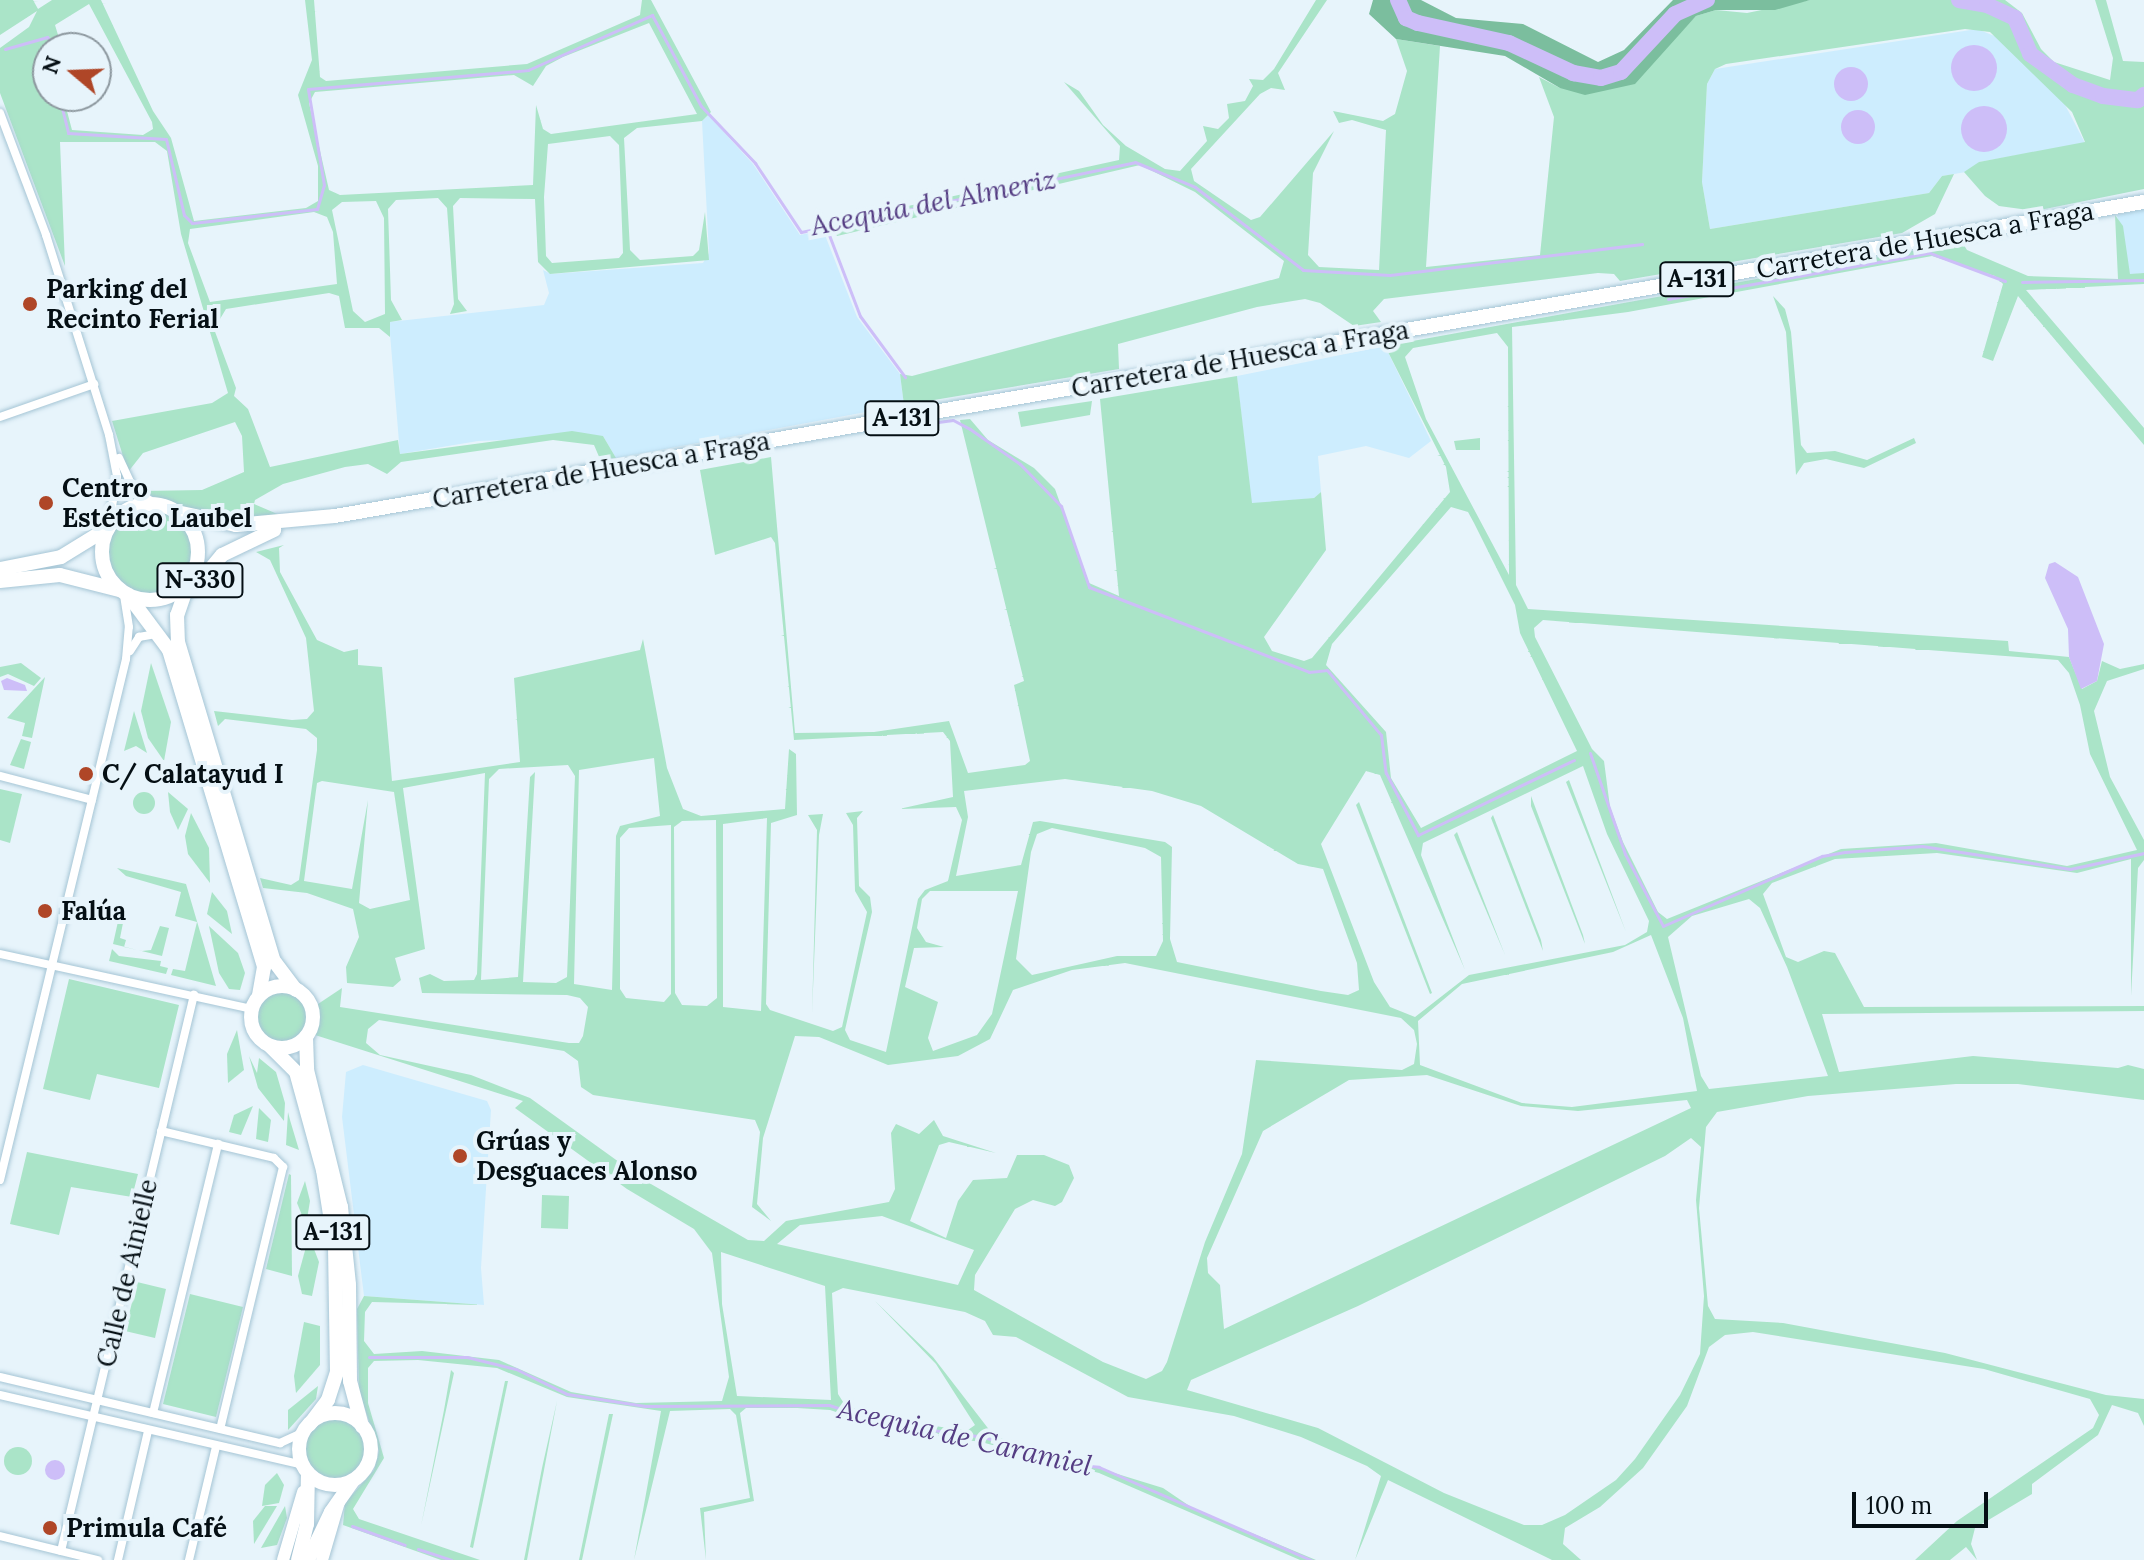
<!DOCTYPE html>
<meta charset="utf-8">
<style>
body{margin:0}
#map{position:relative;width:2144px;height:1560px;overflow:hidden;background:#e7f4fb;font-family:Lora,serif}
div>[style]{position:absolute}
.built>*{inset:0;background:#cdedfe}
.green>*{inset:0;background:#aae4c8}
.round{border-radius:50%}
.forest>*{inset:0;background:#7bbe9e}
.water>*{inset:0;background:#cdbef8}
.stream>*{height:3px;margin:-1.5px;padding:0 1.5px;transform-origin:1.5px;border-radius:1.5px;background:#cdbef8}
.river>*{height:16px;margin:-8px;padding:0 8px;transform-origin:8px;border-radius:8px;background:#cdbef8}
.roads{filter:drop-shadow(0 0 2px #a5c5d5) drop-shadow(0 0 2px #a5c5d5)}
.minor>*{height:8px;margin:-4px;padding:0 4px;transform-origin:4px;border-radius:4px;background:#fff}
.secondary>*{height:12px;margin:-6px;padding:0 6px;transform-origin:6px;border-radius:6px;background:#fff}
.primary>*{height:14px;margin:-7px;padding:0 7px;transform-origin:7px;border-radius:7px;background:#fff}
.primary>.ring{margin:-7px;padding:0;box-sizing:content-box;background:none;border:14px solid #fff;border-radius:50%}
.dots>*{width:22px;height:22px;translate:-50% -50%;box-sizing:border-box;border:4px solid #e7f4fb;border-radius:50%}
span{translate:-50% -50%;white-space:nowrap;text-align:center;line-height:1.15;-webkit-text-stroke:8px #e7f4fb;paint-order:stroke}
.shield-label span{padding:2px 6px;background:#e7f4fb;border:2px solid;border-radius:6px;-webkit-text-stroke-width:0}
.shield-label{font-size:24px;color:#050f14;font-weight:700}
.street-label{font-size:26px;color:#050f14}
.poi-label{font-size:26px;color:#050f14;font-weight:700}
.left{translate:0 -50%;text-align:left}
.water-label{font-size:28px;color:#553d83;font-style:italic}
.north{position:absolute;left:32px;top:32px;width:80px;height:80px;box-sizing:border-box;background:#e7f4fb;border:2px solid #8d989f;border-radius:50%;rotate:289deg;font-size:22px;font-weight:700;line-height:32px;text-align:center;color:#050f14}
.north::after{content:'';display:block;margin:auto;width:28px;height:36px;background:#af4627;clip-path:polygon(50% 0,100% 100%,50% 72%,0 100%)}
.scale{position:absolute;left:1852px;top:1492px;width:136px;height:36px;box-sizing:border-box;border:4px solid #050f14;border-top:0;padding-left:10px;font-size:24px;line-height:28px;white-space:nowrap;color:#050f14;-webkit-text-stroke:6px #e7f4fb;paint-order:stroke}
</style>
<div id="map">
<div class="built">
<i style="clip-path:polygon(1977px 29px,2002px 39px,2063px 101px,2085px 143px,1979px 162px,1972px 171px,1942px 176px,1929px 193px,1710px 229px,1702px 182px,1707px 84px,1715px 69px)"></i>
<i style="clip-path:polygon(708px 115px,753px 164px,800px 235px,823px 230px,857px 317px,900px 374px,904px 405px,616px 458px,603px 436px,478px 441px,400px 454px,389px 322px,544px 305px,549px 293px,543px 270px,551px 274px,703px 263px,709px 253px,702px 121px)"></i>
<i style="clip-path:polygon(2144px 209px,2144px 273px,2130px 275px,2117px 215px)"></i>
<i style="clip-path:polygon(1385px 346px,1431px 441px,1409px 458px,1366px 446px,1318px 456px,1321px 492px,1314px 498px,1251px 504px,1237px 376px)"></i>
<i style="clip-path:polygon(363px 1065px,487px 1101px,491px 1110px,481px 1268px,484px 1305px,364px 1296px,342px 1117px,346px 1072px)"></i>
</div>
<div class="green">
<i style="clip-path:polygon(evenodd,0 0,33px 0,38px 9px,52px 0,101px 0,153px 111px,171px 138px,194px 221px,306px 208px,318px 201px,318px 166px,298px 95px,312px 60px,305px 0,314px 0,320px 77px,326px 81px,527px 64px,640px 15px,642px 0,651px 0,711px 112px,702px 121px,637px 128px,624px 138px,630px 250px,640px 260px,693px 256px,699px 250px,705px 212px,709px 260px,550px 274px,538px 262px,535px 199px,460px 198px,453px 206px,458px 299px,467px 311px,450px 314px,454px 304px,447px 208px,438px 198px,396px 200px,388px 209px,391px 300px,402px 320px,390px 322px,390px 337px,379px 328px,345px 328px,339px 296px,329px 293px,226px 309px,214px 329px,236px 388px,234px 396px,248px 409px,270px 467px,398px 440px,400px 454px,572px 431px,603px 436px,616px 458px,600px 459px,594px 445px,553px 440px,401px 462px,387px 474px,368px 464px,345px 467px,283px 484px,255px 500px,254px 504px,282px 516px,241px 519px,164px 503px,143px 491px,202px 490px,244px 472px,242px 436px,235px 422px,143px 453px,128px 472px,112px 421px,212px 403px,228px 393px,181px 234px,167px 151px,155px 142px,60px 142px,65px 266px,0 93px,0 48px,29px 27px,37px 11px,0 35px,0 0,89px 4px,152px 122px,153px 129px,143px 135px,72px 130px,63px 96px,48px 96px,48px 48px,62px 48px,55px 25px,89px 4px,0 0,649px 23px,697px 114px,551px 134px,543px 129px,536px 105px,533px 185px,340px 195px,329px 190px,309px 103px,315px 92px,514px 75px,533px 86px,546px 66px,563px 57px,649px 23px,0 0,610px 136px,619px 145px,623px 253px,619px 258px,552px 263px,546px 256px,544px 197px,548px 144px,610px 136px,0 0,376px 201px,384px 218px,385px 314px,365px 322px,353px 311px,332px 210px,342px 202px,376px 201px,0 0,314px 212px,327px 217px,333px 232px,337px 284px,210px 302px,188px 243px,190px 229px,314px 212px)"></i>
<i style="clip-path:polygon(1316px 0,1327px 0,1278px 73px,1285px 90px,1271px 88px,1260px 94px,1191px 169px,1194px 181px,1251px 220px,1260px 217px,1334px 131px,1313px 173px,1308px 255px,1319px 267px,1379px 270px,1386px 130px,1352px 120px,1339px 123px,1333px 111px,1383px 121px,1395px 114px,1407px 71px,1396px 39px,1440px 46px,1426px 267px,1540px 255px,1554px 117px,1539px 77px,1560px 88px,1661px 53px,1696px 16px,1716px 10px,1747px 13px,1810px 0,2005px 0,2022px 13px,2041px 49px,2054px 62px,2110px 80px,2113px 58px,2095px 0,2106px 0,2123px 61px,2144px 62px,2144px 189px,2035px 211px,1999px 206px,1985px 196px,1964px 172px,1979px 162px,2085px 142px,2072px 112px,1990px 32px,1965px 29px,1726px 64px,1715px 69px,1707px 84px,1702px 182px,1710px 229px,1929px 193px,1942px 176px,1954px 174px,1935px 214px,1902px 233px,1620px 281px,1614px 274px,1598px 273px,1384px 299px,1373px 311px,1381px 322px,1354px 326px,1320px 303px,1305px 299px,1257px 307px,1118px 344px,1119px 369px,904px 405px,900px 374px,912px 376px,1279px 278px,1284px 261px,1195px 192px,1140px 165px,837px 236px,830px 223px,1119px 160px,1120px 146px,1064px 82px,1079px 91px,1103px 125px,1126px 146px,1165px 169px,1180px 171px,1207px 141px,1203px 126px,1218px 129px,1229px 118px,1227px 104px,1245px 101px,1253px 86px,1249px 79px,1263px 80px,1274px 69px)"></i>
<i style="clip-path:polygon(evenodd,2115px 215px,2123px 226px,2130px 274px,2144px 273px,2144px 284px,2026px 290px,2144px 428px,2144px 445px,2018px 296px,1993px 361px,1982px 357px,2003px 284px,1995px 276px,1932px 256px,1628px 312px,1512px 327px,1516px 585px,1528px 609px,2008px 641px,2009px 651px,2069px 657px,2082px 689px,2097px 681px,2102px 661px,2120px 669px,2144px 664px,2144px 669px,2107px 681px,2094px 711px,2110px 777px,2144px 840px,2144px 860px,2138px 868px,2131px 996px,2131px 859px,2077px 873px,1937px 853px,1835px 859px,1772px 883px,1763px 894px,1786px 957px,1798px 962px,1824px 951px,1835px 953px,1864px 1007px,2144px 1006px,2144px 1011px,1822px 1014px,1839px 1072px,1973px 1056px,2118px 1068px,2128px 1065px,2144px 1069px,2144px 1100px,2018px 1084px,1956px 1084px,1808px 1096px,1717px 1112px,1706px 1127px,1699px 1208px,1708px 1306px,1715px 1319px,1783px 1323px,1945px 1353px,2106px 1395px,2144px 1399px,2144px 1426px,2138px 1413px,2112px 1405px,2098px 1435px,2032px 1484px,2032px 1494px,1975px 1528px,1971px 1544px,1977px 1560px,1966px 1547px,1950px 1560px,1915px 1560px,1957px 1521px,2093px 1428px,2099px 1415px,2090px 1399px,1984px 1369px,1753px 1332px,1725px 1335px,1709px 1347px,1687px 1406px,1643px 1468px,1600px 1507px,1565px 1528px,1563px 1544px,1581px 1560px,1552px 1560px,1388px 1480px,1355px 1560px,1381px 1476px,1367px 1466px,1301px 1437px,1234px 1416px,1128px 1397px,1016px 1337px,993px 1335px,985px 1321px,965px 1312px,843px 1288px,832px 1293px,838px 1394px,845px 1405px,883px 1418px,948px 1428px,968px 1430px,975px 1425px,936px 1364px,875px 1301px,933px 1357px,994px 1436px,1163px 1488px,1194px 1509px,1316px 1560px,1300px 1560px,1099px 1473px,981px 1442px,887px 1429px,830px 1410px,797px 1408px,746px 1408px,740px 1413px,754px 1501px,704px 1512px,706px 1560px,700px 1508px,750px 1498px,736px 1415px,730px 1409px,670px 1411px,634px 1560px,661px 1411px,567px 1397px,497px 1368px,418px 1360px,374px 1361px,368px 1368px,368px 1403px,384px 1458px,353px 1509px,359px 1519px,480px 1560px,441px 1560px,343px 1525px,345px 1503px,374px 1470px,379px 1451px,359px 1391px,357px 1309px,364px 1296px,484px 1305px,372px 1302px,365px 1312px,364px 1341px,374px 1354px,422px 1351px,499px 1360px,571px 1392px,636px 1403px,722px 1401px,729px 1377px,712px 1253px,694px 1229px,627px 1189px,515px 1108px,523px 1101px,315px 1035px,318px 1004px,342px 988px,340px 1007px,569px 1043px,579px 1043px,583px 1036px,588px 1007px,580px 998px,567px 995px,422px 993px,419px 978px,430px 974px,444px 981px,474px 980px,477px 974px,485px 773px,403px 788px,425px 949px,395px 958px,401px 980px,393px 987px,347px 983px,346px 967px,359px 937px,353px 909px,307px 893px,263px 888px,260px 878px,291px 885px,299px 880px,317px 750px,317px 738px,306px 729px,225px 719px,218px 726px,214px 711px,292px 720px,307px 719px,314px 711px,306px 638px,270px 560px,256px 552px,284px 545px,279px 548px,280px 572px,317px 640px,344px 652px,358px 649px,358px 665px,382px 667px,392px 781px,520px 762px,514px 678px,640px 650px,643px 639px,667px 768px,683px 809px,701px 816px,785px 809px,789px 749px,796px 754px,797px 815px,771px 823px,766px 1004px,770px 1010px,833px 1031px,842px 1027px,867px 912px,855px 891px,853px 825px,846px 813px,863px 811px,857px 818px,859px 886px,870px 897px,872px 912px,845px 1030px,850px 1040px,886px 1052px,918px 899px,925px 890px,948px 881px,962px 820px,956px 807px,899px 809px,953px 797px,950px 741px,943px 732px,794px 740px,775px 543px,771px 537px,715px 555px,700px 470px,771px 457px,795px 733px,874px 732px,949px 721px,968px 773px,1025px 765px,1030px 761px,1014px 685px,1024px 681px,960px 420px,970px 419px,988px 440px,1034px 468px,1055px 489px,1089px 583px,1119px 596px,1100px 399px,1237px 376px,1252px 503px,1314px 498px,1321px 492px,1326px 550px,1264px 637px,1272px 651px,1304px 661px,1312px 658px,1450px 492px,1446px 467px,1385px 346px,1962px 242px,1967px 250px,2028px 276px,2118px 279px,2115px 215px,1497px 333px,1508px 347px,1509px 575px,1426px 419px,1405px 357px,1413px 348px,1497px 333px,2115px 215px,1451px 507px,1468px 512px,1474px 523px,1515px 605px,1520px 633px,1577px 751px,1421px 828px,1391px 778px,1386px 732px,1326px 665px,1332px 644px,1451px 507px,2115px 215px,1543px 620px,2058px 660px,2069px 673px,2080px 705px,2090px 754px,2137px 850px,2067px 866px,1936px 843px,1841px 849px,1667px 919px,1658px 912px,1623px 842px,1610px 807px,1604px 761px,1592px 749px,1535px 637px,1534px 628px,1543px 620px,2115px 215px,654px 758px,660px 816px,620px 826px,616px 836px,612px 990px,574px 984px,579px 770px,654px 758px,2115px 215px,568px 765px,575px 776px,567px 977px,556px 983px,523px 982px,535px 772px,530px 777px,518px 977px,481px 980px,489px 779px,499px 769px,568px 765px,2115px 215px,1583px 766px,1607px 834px,1649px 921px,1647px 932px,1625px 945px,1469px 975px,1415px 1017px,1390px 1007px,1374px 982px,1321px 844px,1366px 771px,1380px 775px,1465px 970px,1421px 855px,1423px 843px,1583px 766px,2115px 215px,1065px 779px,1152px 791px,1201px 806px,1298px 864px,1323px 869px,1357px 963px,1359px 990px,1348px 995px,1321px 991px,1177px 962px,1170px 939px,1172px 847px,1165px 842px,1040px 821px,1033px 822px,1021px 865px,956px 876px,968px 817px,964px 791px,1065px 779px,2115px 215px,322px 781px,394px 792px,410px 900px,370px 909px,359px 903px,368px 800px,352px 889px,304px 881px,317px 783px,322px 781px,2115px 215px,767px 818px,761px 1011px,723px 1007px,723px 824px,767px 818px,2115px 215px,716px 820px,717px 998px,707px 1006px,682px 1005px,675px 993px,674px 827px,682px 821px,716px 820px,2115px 215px,671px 825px,671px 994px,664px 1002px,626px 998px,620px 989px,620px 838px,629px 828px,671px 825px,2115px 215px,1052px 828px,1145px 848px,1161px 857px,1163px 941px,1156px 956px,1117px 956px,1032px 975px,1016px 959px,1031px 852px,1037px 834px,1052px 828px,2115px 215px,930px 891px,1018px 891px,992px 1014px,977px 1035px,933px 1051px,928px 1038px,938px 1002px,905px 987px,914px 948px,944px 947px,926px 942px,917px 928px,922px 899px,930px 891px,2115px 215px,1749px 899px,1760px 908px,1787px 967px,1828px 1076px,1709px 1089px,1701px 1076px,1668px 937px,1692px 916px,1749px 899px,2115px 215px,1651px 935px,1683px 1018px,1697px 1091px,1572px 1107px,1522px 1103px,1420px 1065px,1418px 1021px,1462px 984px,1613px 952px,1651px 935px,2115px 215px,1125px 963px,1401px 1018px,1414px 1030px,1417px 1044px,1414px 1064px,1402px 1070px,1256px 1060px,1242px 1154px,1205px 1242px,1167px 1362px,1162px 1371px,1146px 1379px,1103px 1362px,974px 1290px,975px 1275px,1015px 1209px,1033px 1200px,1055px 1206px,1062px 1202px,1074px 1178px,1069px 1165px,1044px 1155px,1017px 1155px,1007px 1178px,973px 1180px,958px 1201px,946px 1238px,910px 1221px,939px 1145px,949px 1142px,996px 1153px,943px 1136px,934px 1120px,919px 1134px,896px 1124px,891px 1133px,895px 1189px,889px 1202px,786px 1221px,764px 1241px,748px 1240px,644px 1180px,530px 1098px,471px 1075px,380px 1055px,366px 1043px,368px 1029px,379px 1020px,564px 1051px,578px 1061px,581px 1087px,593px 1095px,755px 1120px,760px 1132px,752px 1207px,771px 1221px,757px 1204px,763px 1138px,795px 1036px,819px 1037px,888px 1065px,958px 1056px,990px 1039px,1013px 990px,1072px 970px,1125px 963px,2115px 215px,1427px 1075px,1521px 1106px,1578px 1111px,1687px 1100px,1691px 1108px,1224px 1329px,1220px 1285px,1208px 1273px,1207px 1258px,1263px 1131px,1349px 1080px,1427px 1075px,2115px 215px,1691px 1138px,1701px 1147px,1696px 1200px,1704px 1296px,1700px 1354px,1680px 1395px,1635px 1459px,1616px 1480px,1565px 1515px,1542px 1525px,1524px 1525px,1444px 1493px,1318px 1428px,1187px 1390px,1191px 1380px,1358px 1306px,1665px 1156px,1691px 1138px,2115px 215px,882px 1216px,974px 1250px,958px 1285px,777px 1244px,800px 1225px,882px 1216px,2115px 215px,721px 1252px,825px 1286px,831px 1400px,737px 1396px,722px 1304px,721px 1252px)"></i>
<i style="clip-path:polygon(1773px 296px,1785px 309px,1791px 332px,1801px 445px,1807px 453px,1835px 451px,1867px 460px,1914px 438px,1916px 443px,1864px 468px,1826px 459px,1804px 463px,1796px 475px,1786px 332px)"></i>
<i style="clip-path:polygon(1092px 401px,1090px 415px,1021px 427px,1018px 412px)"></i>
<i style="clip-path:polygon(1480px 438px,1480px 450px,1456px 450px,1454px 441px)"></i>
<i class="round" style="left:108px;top:511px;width:84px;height:84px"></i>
<i style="clip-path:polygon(21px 663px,41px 678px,34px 686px,8px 674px,0 677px,0 667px)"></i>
<i style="clip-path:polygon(151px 663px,171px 722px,164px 761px,148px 738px,141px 711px)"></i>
<i style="clip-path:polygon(45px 677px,32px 738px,22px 736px,25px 723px,7px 718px)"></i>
<i style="clip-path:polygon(134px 711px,147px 753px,136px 746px,124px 751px)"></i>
<i style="clip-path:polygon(21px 739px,31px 742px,24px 769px,10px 765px)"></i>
<i style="clip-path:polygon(1569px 780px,1626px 932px,1566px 782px)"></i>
<i style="clip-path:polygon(0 789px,22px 794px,10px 843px,0 840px)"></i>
<i class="round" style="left:133px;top:792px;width:22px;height:22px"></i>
<i style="clip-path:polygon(168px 792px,188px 809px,178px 830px,170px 812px)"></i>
<i style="clip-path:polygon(1531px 796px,1583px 935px,1585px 944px,1531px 806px)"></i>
<i style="clip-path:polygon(1359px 802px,1432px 993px,1430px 994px,1356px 805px)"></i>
<i style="clip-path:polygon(191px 813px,209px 848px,210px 883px,188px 854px,185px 836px)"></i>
<i style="clip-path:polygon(823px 814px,819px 835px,812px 1015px,817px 830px,808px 815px)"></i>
<i style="clip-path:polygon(1493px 815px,1541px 940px,1543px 951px,1491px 818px)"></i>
<i style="clip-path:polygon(1457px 832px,1505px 955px,1454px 835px)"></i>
<i style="clip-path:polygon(117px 868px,186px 884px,216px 986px,171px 975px,173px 969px,185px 971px,197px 922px,175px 916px,181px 892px,126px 876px)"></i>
<i style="clip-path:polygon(212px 892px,227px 911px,232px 934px,207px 914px)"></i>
<i style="clip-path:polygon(119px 917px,124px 918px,120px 938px,126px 940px,124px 947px,142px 951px,151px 950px,160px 926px,169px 928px,162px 956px,113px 944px)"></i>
<i style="clip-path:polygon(209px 926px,238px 953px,245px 973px,240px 990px,229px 989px,219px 973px)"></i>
<i style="clip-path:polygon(112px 949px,119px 956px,161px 961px,160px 966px,168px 968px,166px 974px,109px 961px)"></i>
<i style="clip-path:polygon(69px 979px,179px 1005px,159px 1088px,97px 1074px,90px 1100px,43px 1089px)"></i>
<i class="round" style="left:255px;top:992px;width:52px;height:52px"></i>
<i style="clip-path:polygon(237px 1030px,244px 1070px,228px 1083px,227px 1054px)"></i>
<i style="clip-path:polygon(249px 1056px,257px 1073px,259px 1058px,276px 1072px,285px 1103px,284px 1121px,258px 1088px)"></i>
<i style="clip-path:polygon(253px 1106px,241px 1135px,229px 1132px,234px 1115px)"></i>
<i style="clip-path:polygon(259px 1108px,271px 1120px,268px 1142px,256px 1139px)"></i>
<i style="clip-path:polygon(288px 1112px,290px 1120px,299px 1150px,286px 1145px)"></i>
<i style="clip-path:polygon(27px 1152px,138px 1174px,132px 1197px,71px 1187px,59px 1235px,10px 1224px)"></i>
<i style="clip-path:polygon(289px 1174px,291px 1175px,292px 1276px,266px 1269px)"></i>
<i style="clip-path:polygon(305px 1181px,310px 1201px,306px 1225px,297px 1203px)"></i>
<i style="clip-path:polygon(542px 1195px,569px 1196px,568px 1229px,541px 1228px)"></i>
<i style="clip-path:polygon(309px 1236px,319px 1262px,312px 1296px,302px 1294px,298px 1276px)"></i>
<i style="clip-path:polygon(137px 1282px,166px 1289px,155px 1338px,125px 1331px)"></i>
<i style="clip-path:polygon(190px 1294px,243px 1307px,216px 1417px,163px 1404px)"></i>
<i style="clip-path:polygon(304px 1322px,320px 1326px,320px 1365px,296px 1393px,294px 1376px)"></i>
<i style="clip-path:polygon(451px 1370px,454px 1373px,421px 1526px,444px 1410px)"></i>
<i style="clip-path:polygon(505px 1381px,508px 1381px,473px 1548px,470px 1547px)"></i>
<i style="clip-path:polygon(318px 1386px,316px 1399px,288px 1430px,288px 1410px)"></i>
<i style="clip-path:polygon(557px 1401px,527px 1560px,524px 1560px,542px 1468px)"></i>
<i style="clip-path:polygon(609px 1414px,613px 1414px,582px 1560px,579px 1560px)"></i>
<i class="round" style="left:305px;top:1419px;width:60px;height:60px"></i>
<i class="round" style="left:4px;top:1447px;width:28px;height:28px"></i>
<i style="clip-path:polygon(277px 1473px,284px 1485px,279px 1503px,262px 1506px,265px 1485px)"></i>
<i style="clip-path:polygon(265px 1506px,277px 1506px,254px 1544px,253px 1521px)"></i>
<i style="clip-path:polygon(285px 1506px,287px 1518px,277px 1545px,261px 1548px)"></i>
</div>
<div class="forest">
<i style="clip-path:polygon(1373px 0,1421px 0,1456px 18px,1523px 24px,1598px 62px,1624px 50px,1673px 0,1810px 0,1775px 10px,1716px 10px,1696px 16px,1635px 84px,1585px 95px,1560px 88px,1505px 56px,1396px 39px,1369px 14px)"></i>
</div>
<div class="water">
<i class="round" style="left:1951px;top:45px;width:46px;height:46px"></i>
<i class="round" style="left:1834px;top:67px;width:34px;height:34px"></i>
<i class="round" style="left:1961px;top:106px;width:46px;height:46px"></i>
<i class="round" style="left:1841px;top:110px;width:34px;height:34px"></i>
<i style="clip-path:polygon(2055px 562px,2078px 577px,2104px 644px,2097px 681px,2081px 689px,2069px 657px,2068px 629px,2045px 578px,2049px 564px)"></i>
<i style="clip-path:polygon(7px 678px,25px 685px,27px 691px,4px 690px,1px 681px)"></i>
<i class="round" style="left:45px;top:1460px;width:20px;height:20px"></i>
</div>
<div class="stream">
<i style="left:5px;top:49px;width:44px;rotate:-15.9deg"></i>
<i style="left:47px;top:37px;width:16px;rotate:43deg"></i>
<i style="left:59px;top:96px;width:38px;rotate:76deg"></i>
<i style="left:68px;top:133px;width:98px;rotate:3.5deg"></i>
<i style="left:166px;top:139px;width:78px;rotate:76.7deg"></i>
<i style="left:184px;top:215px;width:11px;rotate:45deg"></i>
<i style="left:192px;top:223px;width:126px;rotate:-6.4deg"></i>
<i style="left:317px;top:209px;width:25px;rotate:-74deg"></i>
<i style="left:324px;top:185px;width:97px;rotate:-99.5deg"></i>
<i style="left:308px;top:89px;width:221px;rotate:-4.9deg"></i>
<i style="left:528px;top:70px;width:136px;rotate:-23.9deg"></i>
<i style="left:652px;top:15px;width:103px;rotate:61.7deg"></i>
<i style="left:701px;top:106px;width:79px;rotate:46.5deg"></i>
<i style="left:755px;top:163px;width:83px;rotate:56.3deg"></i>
<i style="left:801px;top:232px;width:341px;rotate:-11.8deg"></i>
<i style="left:1135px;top:162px;width:65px;rotate:22.6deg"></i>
<i style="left:1195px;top:187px;width:136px;rotate:37.5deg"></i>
<i style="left:1303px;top:270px;width:87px;rotate:3.3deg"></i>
<i style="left:1390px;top:275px;width:254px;rotate:-7deg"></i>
<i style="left:826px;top:227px;width:95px;rotate:69.1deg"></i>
<i style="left:860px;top:316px;width:76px;rotate:53.6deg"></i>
<i style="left:2022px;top:282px;width:122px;rotate:-0.9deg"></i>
<i style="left:1668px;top:299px;width:266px;rotate:-10deg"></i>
<i style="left:1930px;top:253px;width:80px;rotate:20.5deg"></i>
<i style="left:938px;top:422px;width:15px;rotate:-8deg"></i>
<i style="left:953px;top:420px;width:19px;rotate:28deg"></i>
<i style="left:970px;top:429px;width:61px;rotate:35deg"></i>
<i style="left:1020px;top:464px;width:59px;rotate:45.7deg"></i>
<i style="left:1061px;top:506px;width:86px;rotate:70.9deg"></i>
<i style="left:1089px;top:587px;width:236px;rotate:21.1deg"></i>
<i style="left:1309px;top:672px;width:18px;rotate:-6deg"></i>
<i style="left:1327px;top:670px;width:85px;rotate:50.3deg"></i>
<i style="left:1381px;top:735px;width:38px;rotate:83deg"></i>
<i style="left:1386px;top:773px;width:70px;rotate:62.7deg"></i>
<i style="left:1418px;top:835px;width:173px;rotate:-25.7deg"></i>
<i style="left:1590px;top:753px;width:107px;rotate:70.9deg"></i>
<i style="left:1625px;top:854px;width:81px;rotate:62.2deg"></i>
<i style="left:1663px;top:926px;width:174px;rotate:-23.8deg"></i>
<i style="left:1822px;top:856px;width:23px;rotate:-10deg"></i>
<i style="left:1845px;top:852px;width:77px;rotate:-4.5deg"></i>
<i style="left:1922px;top:846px;width:150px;rotate:8.8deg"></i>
<i style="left:2070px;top:869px;width:76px;rotate:-12.2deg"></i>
<i style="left:369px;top:1357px;width:98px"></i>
<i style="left:467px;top:1357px;width:50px;rotate:13.8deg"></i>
<i style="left:516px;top:1369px;width:57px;rotate:26.1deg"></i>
<i style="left:567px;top:1394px;width:79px;rotate:8.7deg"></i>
<i style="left:645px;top:1406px;width:184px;rotate:-0.3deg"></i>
<i style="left:829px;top:1405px;width:62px;rotate:17.9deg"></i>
<i style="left:888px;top:1424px;width:97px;rotate:7.7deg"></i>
<i style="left:984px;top:1437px;width:87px;rotate:18deg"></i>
<i style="left:1067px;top:1464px;width:32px;rotate:5deg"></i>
<i style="left:1099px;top:1467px;width:232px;rotate:23.7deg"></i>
<i style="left:352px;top:1526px;width:56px;rotate:19.7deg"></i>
<i style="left:418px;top:1549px;width:35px;rotate:18deg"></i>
</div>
<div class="river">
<i style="left:1398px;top:0;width:20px;rotate:66deg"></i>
<i style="left:1406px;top:18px;width:13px;rotate:23deg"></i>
<i style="left:1418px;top:23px;width:93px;rotate:12.4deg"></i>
<i style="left:1509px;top:43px;width:71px;rotate:25.1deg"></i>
<i style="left:1573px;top:73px;width:28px;rotate:10deg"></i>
<i style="left:1601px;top:78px;width:21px;rotate:-17deg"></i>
<i style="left:1621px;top:72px;width:79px;rotate:-47deg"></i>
<i style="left:1675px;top:14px;width:35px;rotate:-24deg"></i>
<i style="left:1959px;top:0;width:28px;rotate:10deg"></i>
<i style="left:1987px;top:5px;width:31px;rotate:25deg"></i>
<i style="left:2015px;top:18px;width:39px;rotate:67deg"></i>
<i style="left:2030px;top:54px;width:53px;rotate:35.8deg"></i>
<i style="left:2073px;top:85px;width:32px;rotate:20deg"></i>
<i style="left:2103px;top:96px;width:35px;rotate:7deg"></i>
<i style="left:2138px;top:100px;width:8px;rotate:-40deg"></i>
</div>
<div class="roads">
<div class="minor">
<i style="left:0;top:113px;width:130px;rotate:69.3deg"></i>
<i style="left:46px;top:235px;width:210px;rotate:72.5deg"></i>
<i style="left:109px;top:435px;width:42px;rotate:79deg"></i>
<i style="left:117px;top:476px;width:50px;rotate:99.3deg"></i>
<i style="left:0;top:417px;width:100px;rotate:-19.3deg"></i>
<i style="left:119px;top:458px;width:35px;rotate:65deg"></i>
<i style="left:134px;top:490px;width:33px;rotate:33deg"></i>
<i style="left:130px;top:651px;width:17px;rotate:-57deg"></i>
<i style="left:139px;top:637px;width:17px;rotate:-10deg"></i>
<i style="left:0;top:776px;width:95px;rotate:14.6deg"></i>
<i style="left:0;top:954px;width:258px;rotate:12.3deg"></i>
<i style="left:161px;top:1131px;width:116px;rotate:13.4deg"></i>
<i style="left:274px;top:1158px;width:13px;rotate:45deg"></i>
<i style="left:283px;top:1167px;width:269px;rotate:103.5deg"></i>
<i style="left:0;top:1180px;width:536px;rotate:-76.4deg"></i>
<i style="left:126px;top:659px;width:32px;rotate:-85deg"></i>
<i style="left:129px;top:627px;width:33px;rotate:-99deg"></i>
<i style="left:0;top:1377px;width:288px;rotate:13.3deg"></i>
<i style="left:280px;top:1443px;width:26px;rotate:-25deg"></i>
<i style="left:0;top:1395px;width:312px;rotate:13deg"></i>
<i style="left:153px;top:1413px;width:277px;rotate:-76.4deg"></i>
<i style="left:0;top:1536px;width:101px;rotate:13.8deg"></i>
<i style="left:61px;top:1551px;width:572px;rotate:-76.55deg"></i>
<i style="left:118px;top:1560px;width:132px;rotate:-76.9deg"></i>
<i style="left:189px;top:1560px;width:116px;rotate:-76.6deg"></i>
</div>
<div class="secondary">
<i style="left:283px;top:1560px;width:71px;rotate:-73.6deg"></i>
<i style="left:322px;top:1560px;width:60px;rotate:-73.7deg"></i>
</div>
<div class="primary">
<i class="ring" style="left:102px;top:504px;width:82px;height:82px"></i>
<i style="left:177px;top:512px;width:60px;rotate:12.4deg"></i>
<i style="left:236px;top:525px;width:99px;rotate:-5.2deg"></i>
<i style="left:335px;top:516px;width:1836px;rotate:-9.85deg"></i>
<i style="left:0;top:569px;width:62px;rotate:-11.1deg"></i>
<i style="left:61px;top:557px;width:52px;rotate:-31.5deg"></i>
<i style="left:190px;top:578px;width:39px;rotate:109deg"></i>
<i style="left:177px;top:615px;width:27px;rotate:88deg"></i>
<i style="left:178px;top:642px;width:333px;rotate:73.3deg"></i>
<i style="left:274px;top:961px;width:36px;rotate:53deg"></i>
<i style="left:0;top:581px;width:60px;rotate:-5.7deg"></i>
<i style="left:60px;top:575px;width:61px;rotate:14.3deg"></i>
<i style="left:194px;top:589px;width:44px;rotate:-50.5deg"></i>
<i style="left:222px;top:555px;width:58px;rotate:-25.7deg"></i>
<i style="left:128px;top:595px;width:69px;rotate:53.3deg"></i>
<i style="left:169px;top:650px;width:331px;rotate:73.3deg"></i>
<i style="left:264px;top:967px;width:29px;rotate:100deg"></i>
<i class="ring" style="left:251px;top:986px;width:48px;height:48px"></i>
<i style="left:306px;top:1037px;width:33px;rotate:88deg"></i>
<i style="left:307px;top:1070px;width:141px;rotate:76.1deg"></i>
<i style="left:341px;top:1207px;width:78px;rotate:84.1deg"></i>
<i style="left:349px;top:1285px;width:96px;rotate:89.4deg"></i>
<i style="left:350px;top:1381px;width:47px;rotate:75.1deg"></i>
<i style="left:270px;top:1046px;width:37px;rotate:45deg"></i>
<i style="left:296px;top:1072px;width:102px;rotate:74.6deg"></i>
<i style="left:323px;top:1170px;width:78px;rotate:81.1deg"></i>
<i style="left:335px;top:1247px;width:125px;rotate:89.1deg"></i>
<i style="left:337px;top:1372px;width:29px;rotate:108deg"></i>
<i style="left:328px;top:1400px;width:31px;rotate:127deg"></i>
<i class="ring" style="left:299px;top:1413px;width:58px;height:58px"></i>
<i style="left:298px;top:1560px;width:37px;rotate:-76deg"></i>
<i style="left:307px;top:1524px;width:51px;rotate:-88.9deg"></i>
<i style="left:308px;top:1560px;width:53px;rotate:-64.4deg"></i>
<i style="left:331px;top:1512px;width:38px;rotate:-55deg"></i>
</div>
</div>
<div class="dots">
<i style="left:30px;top:304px;background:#af4627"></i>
<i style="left:46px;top:503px;background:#af4627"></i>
<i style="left:86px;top:774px;background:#af4627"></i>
<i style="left:45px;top:911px;background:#af4627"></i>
<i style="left:460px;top:1156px;background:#af4627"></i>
<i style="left:50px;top:1528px;background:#af4627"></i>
</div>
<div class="shield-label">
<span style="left:1697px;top:279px">A-131</span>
<span style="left:902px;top:418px">A-131</span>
<span style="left:200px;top:580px">N-330</span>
<span style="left:333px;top:1232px">A-131</span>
</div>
<div class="street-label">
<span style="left:1925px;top:240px;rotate:-10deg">Carretera de Huesca a Fraga</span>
<span style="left:1240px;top:359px;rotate:-10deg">Carretera de Huesca a Fraga</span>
<span style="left:601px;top:470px;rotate:-10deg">Carretera de Huesca a Fraga</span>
<span style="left:127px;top:1273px;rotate:-77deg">Calle de Ainielle</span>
</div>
<div class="poi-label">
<span class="left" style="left:46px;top:304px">Parking del<br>Recinto Ferial</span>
<span class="left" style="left:62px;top:503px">Centro<br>Estético Laubel</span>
<span class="left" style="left:102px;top:774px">C/ Calatayud I</span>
<span class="left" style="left:61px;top:911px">Falúa</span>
<span class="left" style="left:476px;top:1156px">Grúas y<br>Desguaces Alonso</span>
<span class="left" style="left:66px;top:1528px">Primula Café</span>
</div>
<div class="water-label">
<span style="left:933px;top:202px;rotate:-11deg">Acequia del Almeriz</span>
<span style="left:965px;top:1437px;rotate:13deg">Acequia de Caramiel</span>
</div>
<div class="north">N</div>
<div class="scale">100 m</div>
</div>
